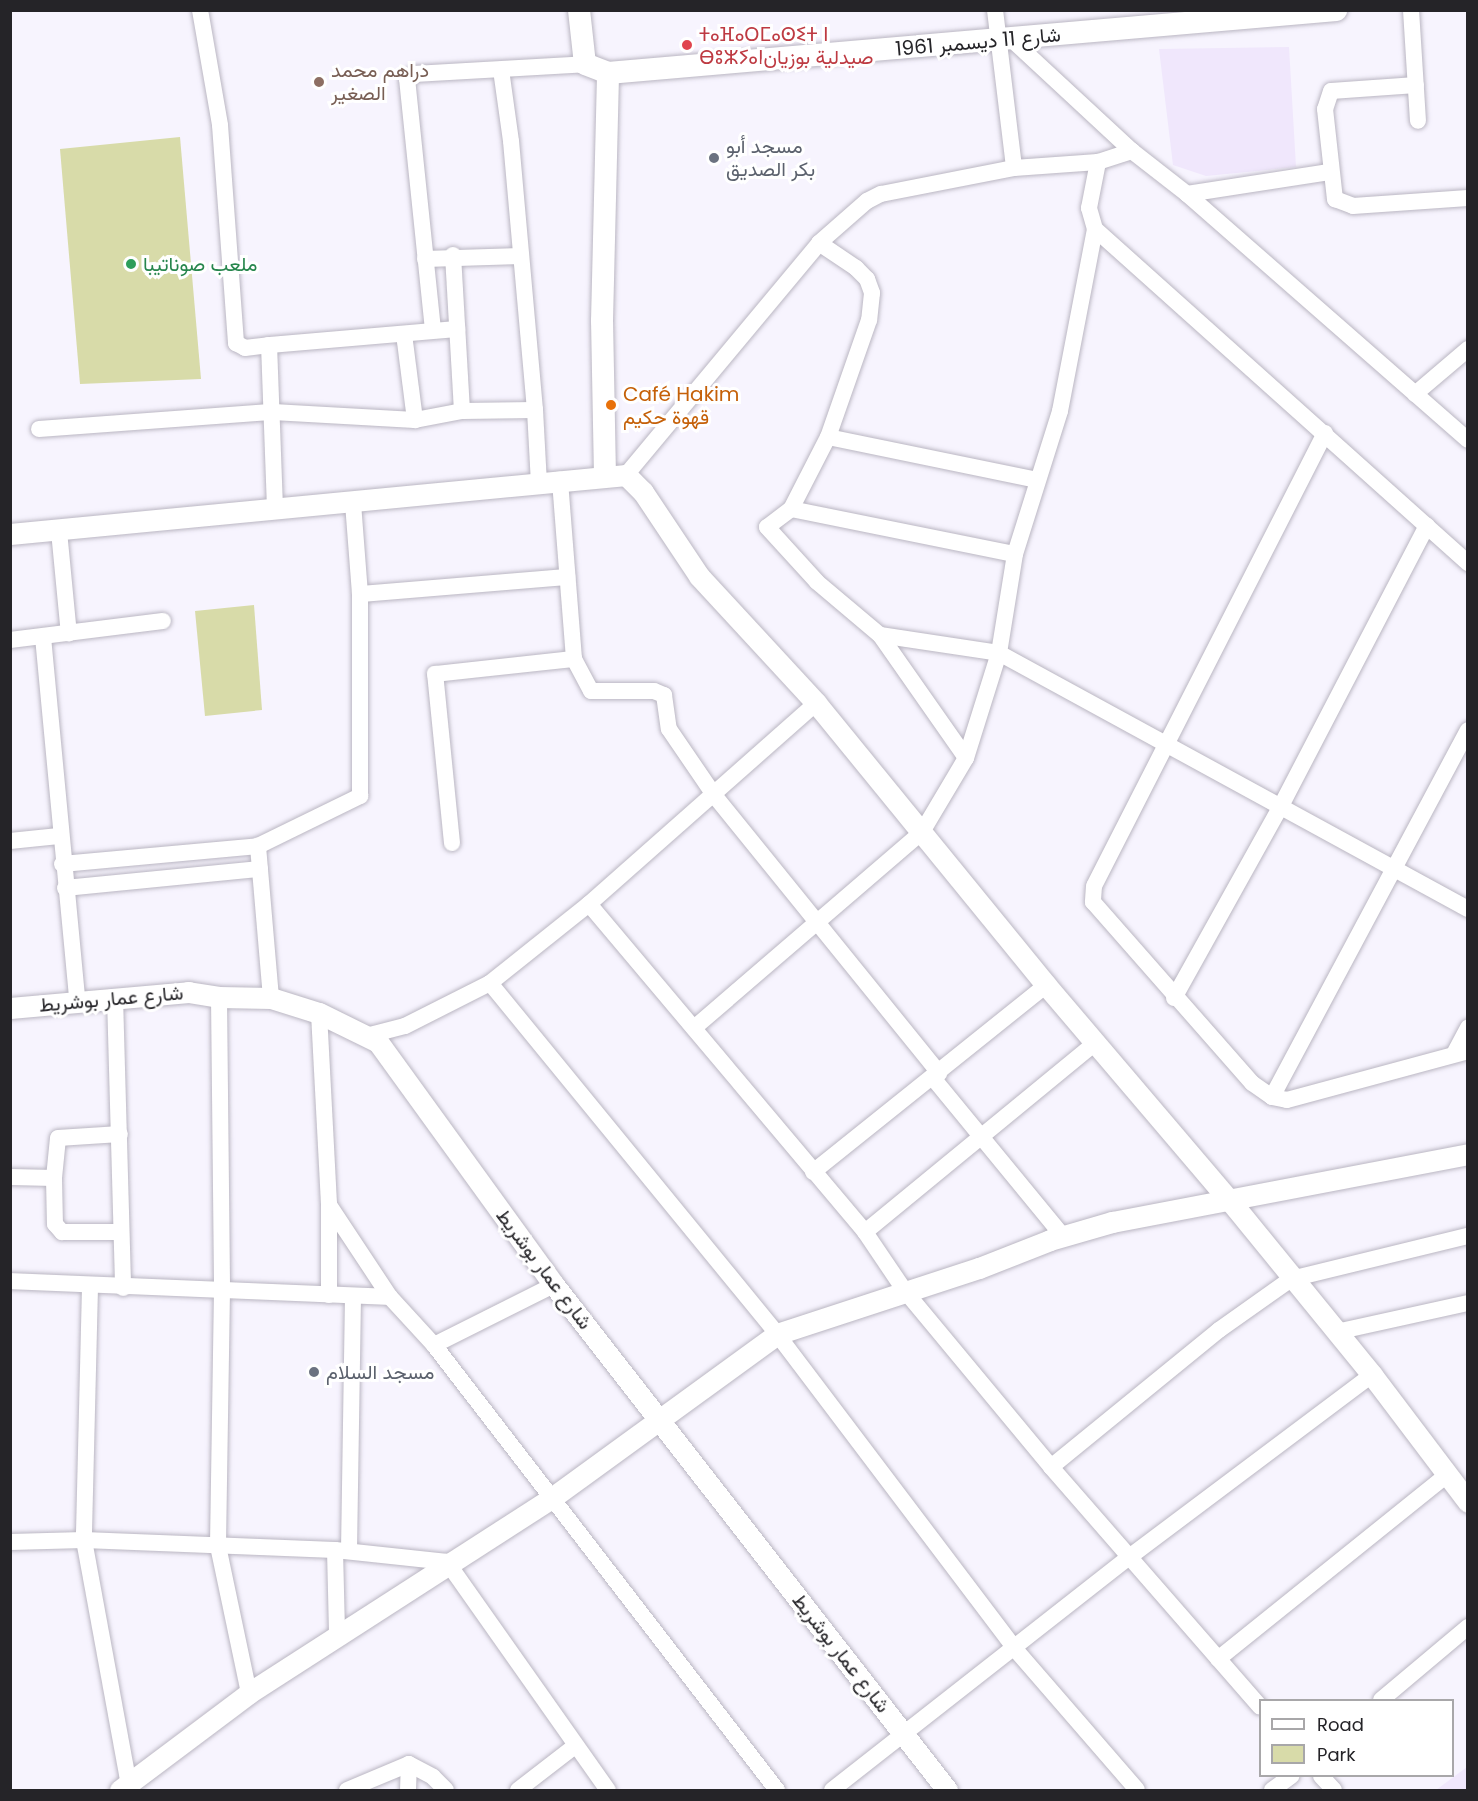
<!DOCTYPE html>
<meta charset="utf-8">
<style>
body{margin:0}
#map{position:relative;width:1478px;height:1801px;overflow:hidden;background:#f7f4fe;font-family:Poppins,Vazirmatn,"Noto Sans Tifinagh",sans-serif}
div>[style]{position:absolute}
.education>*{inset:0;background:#f0e7fc}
.green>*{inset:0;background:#d8dba9}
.roads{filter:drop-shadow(0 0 2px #bab6c2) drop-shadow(0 0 2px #bab6c2)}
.minor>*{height:16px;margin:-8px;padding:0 8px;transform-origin:8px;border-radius:8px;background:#fff}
.tertiary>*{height:21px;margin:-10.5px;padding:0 10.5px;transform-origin:10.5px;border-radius:10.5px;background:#fff}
.secondary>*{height:22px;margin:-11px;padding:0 11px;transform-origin:11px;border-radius:11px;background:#fff}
.dots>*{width:16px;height:16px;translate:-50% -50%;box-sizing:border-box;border:3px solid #fff;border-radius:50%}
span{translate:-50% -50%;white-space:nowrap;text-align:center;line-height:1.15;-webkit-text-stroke:6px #fff;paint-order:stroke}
.health-label{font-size:20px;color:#be3a42}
.left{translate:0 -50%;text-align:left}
.street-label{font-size:20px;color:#252428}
.education-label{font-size:20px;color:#785e54}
.worship-label{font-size:20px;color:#5b616d}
.leisure-label{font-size:20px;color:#27864d}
.food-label{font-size:20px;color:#c56008}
.frame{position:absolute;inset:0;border:12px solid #252428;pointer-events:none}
.legend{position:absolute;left:1259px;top:1699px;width:195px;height:78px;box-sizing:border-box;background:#fff;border:2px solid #a8a7a9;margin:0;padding:8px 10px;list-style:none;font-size:18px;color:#252428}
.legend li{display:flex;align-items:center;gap:12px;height:30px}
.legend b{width:30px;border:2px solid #a8a7a9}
</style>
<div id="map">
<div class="education">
<i style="clip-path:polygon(1289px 47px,1296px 167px,1206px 176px,1173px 165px,1159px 49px)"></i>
<i style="clip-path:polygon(1467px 1767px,1467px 1790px,1436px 1790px)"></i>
</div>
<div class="green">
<i style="clip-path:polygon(180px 137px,201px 379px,80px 384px,60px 149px)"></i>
<i style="clip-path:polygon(254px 605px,262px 710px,205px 716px,195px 611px)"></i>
</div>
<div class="roads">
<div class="minor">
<i style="left:200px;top:10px;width:117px;rotate:80.1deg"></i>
<i style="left:220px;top:125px;width:219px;rotate:85.8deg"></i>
<i style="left:236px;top:343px;width:10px;rotate:29deg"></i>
<i style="left:245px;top:348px;width:24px;rotate:-7deg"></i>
<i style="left:995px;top:10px;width:159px;rotate:83.1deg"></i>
<i style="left:1411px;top:10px;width:111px;rotate:86.4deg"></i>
<i style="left:1010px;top:38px;width:166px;rotate:42.8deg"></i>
<i style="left:1132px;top:151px;width:70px;rotate:38deg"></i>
<i style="left:1187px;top:194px;width:373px;rotate:41.2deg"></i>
<i style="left:1416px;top:85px;width:85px;rotate:176deg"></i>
<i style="left:1331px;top:91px;width:19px;rotate:108deg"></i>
<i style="left:1325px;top:109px;width:91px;rotate:83.7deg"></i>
<i style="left:1335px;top:199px;width:19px;rotate:21deg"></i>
<i style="left:1353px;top:206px;width:115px;rotate:-4deg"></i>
<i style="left:1187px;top:194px;width:144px;rotate:-8.8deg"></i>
<i style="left:1095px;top:229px;width:501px;rotate:41.84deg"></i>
<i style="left:819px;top:243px;width:45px;rotate:34deg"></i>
<i style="left:856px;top:268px;width:16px;rotate:45deg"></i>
<i style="left:867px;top:279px;width:15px;rotate:70deg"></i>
<i style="left:872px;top:293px;width:27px;rotate:96deg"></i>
<i style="left:869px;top:320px;width:124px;rotate:109.3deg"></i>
<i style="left:828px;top:437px;width:81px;rotate:117.2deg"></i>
<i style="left:791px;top:509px;width:30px;rotate:143deg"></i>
<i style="left:767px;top:527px;width:74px;rotate:47.7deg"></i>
<i style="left:817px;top:582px;width:82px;rotate:40.1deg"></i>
<i style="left:880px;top:635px;width:120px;rotate:8.6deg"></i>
<i style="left:999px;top:653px;width:534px;rotate:28.63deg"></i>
<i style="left:453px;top:255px;width:156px;rotate:86.7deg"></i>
<i style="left:425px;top:259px;width:96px;rotate:-1.8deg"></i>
<i style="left:433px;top:330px;width:252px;rotate:-95.9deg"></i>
<i style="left:407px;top:79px;width:9px;rotate:-36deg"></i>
<i style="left:414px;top:74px;width:171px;rotate:-3.3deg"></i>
<i style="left:404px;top:334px;width:87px;rotate:82.7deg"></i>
<i style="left:1415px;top:394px;width:70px;rotate:-40.3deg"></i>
<i style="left:535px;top:410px;width:73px;rotate:86.9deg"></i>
<i style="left:39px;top:429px;width:235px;rotate:-4.2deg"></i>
<i style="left:273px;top:412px;width:142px;rotate:3.2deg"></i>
<i style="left:415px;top:420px;width:48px;rotate:-10.8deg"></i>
<i style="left:462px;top:411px;width:73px;rotate:-0.8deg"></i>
<i style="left:535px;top:410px;width:270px;rotate:-95.1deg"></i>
<i style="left:511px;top:141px;width:72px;rotate:-98deg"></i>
<i style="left:1325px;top:433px;width:508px;rotate:117.02deg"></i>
<i style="left:1094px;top:886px;width:16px;rotate:94deg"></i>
<i style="left:1093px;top:902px;width:241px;rotate:48.7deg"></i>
<i style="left:1252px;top:1083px;width:24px;rotate:35deg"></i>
<i style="left:1272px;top:1097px;width:15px;rotate:11deg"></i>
<i style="left:1287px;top:1100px;width:188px;rotate:-15.1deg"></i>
<i style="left:828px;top:437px;width:213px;rotate:11.6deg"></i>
<i style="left:626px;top:475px;width:302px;rotate:-50.2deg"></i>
<i style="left:819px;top:243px;width:64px;rotate:-41.2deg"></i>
<i style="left:867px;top:201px;width:16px;rotate:-27deg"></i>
<i style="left:881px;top:194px;width:136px;rotate:-11.1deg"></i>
<i style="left:1014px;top:168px;width:84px;rotate:-4.1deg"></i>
<i style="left:275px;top:508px;width:163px;rotate:-92.1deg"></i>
<i style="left:269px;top:345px;width:189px;rotate:-4.9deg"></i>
<i style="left:791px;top:509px;width:228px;rotate:11.4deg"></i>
<i style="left:59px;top:531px;width:103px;rotate:84.5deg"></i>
<i style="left:360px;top:594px;width:208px;rotate:-4.7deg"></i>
<i style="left:880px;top:635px;width:150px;rotate:55deg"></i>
<i style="left:43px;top:637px;width:364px;rotate:84.6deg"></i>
<i style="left:10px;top:640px;width:154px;rotate:-7.1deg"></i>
<i style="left:574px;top:659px;width:36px;rotate:62deg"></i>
<i style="left:591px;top:691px;width:63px"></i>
<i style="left:654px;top:691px;width:11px;rotate:22deg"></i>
<i style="left:664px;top:695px;width:34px;rotate:82deg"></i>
<i style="left:669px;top:729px;width:80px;rotate:55.7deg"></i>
<i style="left:714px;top:795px;width:358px;rotate:51deg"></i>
<i style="left:10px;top:841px;width:49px;rotate:-5.8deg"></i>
<i style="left:452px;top:843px;width:170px;rotate:-95.7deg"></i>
<i style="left:435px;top:674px;width:140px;rotate:-6.2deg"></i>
<i style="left:574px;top:659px;width:180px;rotate:-94.5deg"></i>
<i style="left:62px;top:864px;width:197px;rotate:-5.2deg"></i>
<i style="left:65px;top:888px;width:196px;rotate:-5.6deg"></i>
<i style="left:589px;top:904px;width:429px;rotate:49.9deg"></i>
<i style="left:865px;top:1232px;width:71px;rotate:55.9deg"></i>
<i style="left:905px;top:1291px;width:229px;rotate:50.3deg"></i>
<i style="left:1051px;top:1467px;width:318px;rotate:48.9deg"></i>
<i style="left:490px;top:983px;width:453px;rotate:50.7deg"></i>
<i style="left:777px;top:1334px;width:395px;rotate:52.9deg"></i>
<i style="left:1015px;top:1649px;width:186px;rotate:49.1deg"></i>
<i style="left:115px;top:997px;width:291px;rotate:88.4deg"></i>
<i style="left:219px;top:997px;width:293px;rotate:89.4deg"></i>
<i style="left:222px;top:1290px;width:256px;rotate:90.9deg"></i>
<i style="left:218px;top:1546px;width:150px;rotate:78.1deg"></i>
<i style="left:271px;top:998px;width:153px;rotate:-94.9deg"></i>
<i style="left:258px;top:846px;width:114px;rotate:-26.1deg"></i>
<i style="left:360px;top:796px;width:202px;rotate:-90deg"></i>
<i style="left:360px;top:594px;width:91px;rotate:-94.4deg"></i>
<i style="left:1174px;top:998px;width:222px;rotate:-60.9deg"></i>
<i style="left:1282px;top:804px;width:314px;rotate:-62.5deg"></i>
<i style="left:319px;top:1013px;width:192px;rotate:87deg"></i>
<i style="left:329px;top:1205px;width:110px;rotate:56.5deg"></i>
<i style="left:390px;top:1297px;width:65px;rotate:47.5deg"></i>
<i style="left:434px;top:1345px;width:562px;rotate:52.38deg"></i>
<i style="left:694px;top:1028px;width:301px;rotate:-40.7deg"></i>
<i style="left:922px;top:832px;width:86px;rotate:-59.3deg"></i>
<i style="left:966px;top:758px;width:110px;rotate:-72.6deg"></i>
<i style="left:999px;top:653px;width:100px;rotate:-80.8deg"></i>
<i style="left:1015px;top:554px;width:150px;rotate:-72.5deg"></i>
<i style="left:1060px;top:411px;width:185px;rotate:-79.1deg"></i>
<i style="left:1095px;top:229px;width:22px;rotate:-106deg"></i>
<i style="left:1089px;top:208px;width:47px;rotate:-78.9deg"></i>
<i style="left:1098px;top:162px;width:36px;rotate:-18deg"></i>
<i style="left:366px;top:1036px;width:40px;rotate:-14.4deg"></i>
<i style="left:405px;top:1026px;width:95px;rotate:-26.8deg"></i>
<i style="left:490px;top:983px;width:127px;rotate:-38.6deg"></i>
<i style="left:589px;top:904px;width:303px;rotate:-41.5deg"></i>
<i style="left:1454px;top:1054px;width:30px;rotate:-62deg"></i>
<i style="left:933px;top:1078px;width:205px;rotate:50.6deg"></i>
<i style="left:1272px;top:1097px;width:416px;rotate:-61.9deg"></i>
<i style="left:813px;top:1172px;width:299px;rotate:-38.7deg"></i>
<i style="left:10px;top:1177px;width:44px;rotate:1.3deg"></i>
<i style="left:54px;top:1178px;width:46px;rotate:88.8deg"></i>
<i style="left:55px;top:1224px;width:11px;rotate:49deg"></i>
<i style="left:62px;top:1232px;width:58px"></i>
<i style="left:54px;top:1178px;width:40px;rotate:-84.3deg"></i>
<i style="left:58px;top:1138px;width:62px;rotate:-3.7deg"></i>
<i style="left:865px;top:1232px;width:298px;rotate:-39.4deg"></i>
<i style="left:10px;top:1281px;width:380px;rotate:2.4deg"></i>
<i style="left:90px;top:1287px;width:253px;rotate:91.4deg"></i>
<i style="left:84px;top:1540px;width:254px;rotate:79.6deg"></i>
<i style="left:329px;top:1295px;width:90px;rotate:-90deg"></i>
<i style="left:1336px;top:1332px;width:135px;rotate:-12.4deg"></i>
<i style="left:434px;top:1345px;width:134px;rotate:-26.6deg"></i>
<i style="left:1051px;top:1467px;width:217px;rotate:-39.2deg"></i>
<i style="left:1219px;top:1330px;width:88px;rotate:-35.3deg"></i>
<i style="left:1291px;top:1279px;width:182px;rotate:-13.7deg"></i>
<i style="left:10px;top:1542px;width:74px;rotate:-1.5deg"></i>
<i style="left:84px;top:1540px;width:251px;rotate:2.3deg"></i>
<i style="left:335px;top:1550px;width:113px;rotate:6.1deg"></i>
<i style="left:447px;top:1562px;width:279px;rotate:54.8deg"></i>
<i style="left:335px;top:1550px;width:83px;rotate:88.6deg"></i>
<i style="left:349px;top:1551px;width:255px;rotate:-89.1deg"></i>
<i style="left:1218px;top:1659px;width:292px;rotate:-38.8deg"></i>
<i style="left:1381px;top:1700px;width:114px;rotate:-40deg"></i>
<i style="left:1321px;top:1776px;width:19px;rotate:47deg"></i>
<i style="left:347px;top:1790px;width:67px;rotate:-22.8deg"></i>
<i style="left:409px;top:1764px;width:27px;rotate:28deg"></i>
<i style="left:433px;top:1777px;width:18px;rotate:45deg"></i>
<i style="left:408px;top:1790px;width:26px;rotate:-88deg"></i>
<i style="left:518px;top:1790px;width:72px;rotate:-37.7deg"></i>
<i style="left:832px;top:1790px;width:376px;rotate:-38.1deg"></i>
<i style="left:1128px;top:1558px;width:305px;rotate:-36.9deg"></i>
<i style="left:1272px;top:1790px;width:24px;rotate:-36deg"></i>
</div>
<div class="tertiary">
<i style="left:10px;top:534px;width:619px;rotate:-5.47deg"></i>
<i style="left:626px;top:475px;width:24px;rotate:45deg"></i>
<i style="left:643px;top:492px;width:101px;rotate:56.3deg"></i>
<i style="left:699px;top:576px;width:173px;rotate:47.3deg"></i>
<i style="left:816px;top:703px;width:364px;rotate:50.8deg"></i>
<i style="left:1046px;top:985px;width:285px;rotate:49.6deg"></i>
<i style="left:1231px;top:1202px;width:223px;rotate:50.8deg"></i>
<i style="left:1372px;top:1375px;width:159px;rotate:52.9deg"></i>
<i style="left:10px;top:1008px;width:179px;rotate:-5.1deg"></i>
<i style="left:188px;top:992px;width:31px;rotate:9deg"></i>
<i style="left:219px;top:997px;width:52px;rotate:1.1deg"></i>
<i style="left:271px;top:998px;width:50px;rotate:17.4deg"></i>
<i style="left:319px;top:1013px;width:66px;rotate:26.2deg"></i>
<i style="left:378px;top:1042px;width:300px;rotate:54.1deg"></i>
<i style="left:554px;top:1285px;width:640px;rotate:52.11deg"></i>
<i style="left:120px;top:1790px;width:161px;rotate:-36.9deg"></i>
<i style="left:249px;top:1693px;width:362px;rotate:-32.8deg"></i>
<i style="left:553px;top:1497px;width:277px;rotate:-36deg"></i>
<i style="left:777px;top:1334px;width:213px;rotate:-18.1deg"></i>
<i style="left:979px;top:1268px;width:76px;rotate:-21.5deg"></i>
<i style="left:1050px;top:1240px;width:65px;rotate:-16.2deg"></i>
<i style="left:1112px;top:1222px;width:362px;rotate:-10.8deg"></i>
</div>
<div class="secondary">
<i style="left:579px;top:10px;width:54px;rotate:83.7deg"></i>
<i style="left:585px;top:64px;width:25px;rotate:21deg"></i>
<i style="left:608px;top:73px;width:731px;rotate:-4.95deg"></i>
<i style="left:605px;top:476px;width:155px;rotate:-91.1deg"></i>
<i style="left:602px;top:321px;width:248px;rotate:-88.6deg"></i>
</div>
</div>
<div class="dots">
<i style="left:687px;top:45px;background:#e0444e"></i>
<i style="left:319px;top:82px;background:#8d6e63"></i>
<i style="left:714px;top:158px;background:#6b7280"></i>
<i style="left:131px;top:264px;background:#2e9e5b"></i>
<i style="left:611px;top:405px;background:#e8710a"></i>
<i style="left:314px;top:1372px;background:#6b7280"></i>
</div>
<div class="health-label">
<span class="left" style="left:699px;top:46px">ⵜⴰⴼⴰⵔⵎⴰⵙⵉⵜ ⵏ<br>ⴱⵓⵣⵢⴰⵏصيدلية بوزيان</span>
</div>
<div class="street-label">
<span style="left:978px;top:42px;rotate:-5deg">شارع 11 ديسمبر 1961</span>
<span style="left:111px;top:999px;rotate:-5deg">شارع عمار بوشريط</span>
<span style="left:544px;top:1269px;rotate:53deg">شارع عمار بوشريط</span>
<span style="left:841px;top:1653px;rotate:52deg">شارع عمار بوشريط</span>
</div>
<div class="education-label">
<span class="left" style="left:331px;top:82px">دراهم محمد<br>الصغير</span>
</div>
<div class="worship-label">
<span class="left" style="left:726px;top:158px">مسجد أبو<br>بكر الصديق</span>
<span class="left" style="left:326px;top:1372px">مسجد السلام</span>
</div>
<div class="leisure-label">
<span class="left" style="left:143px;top:264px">ملعب صوناتيبا</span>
</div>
<div class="food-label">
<span class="left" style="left:623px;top:406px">Café Hakim<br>قهوة حكيم</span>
</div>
<div class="frame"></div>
<ul class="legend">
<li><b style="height:8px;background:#fff"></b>Road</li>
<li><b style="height:16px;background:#d8dba9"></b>Park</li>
</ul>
</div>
